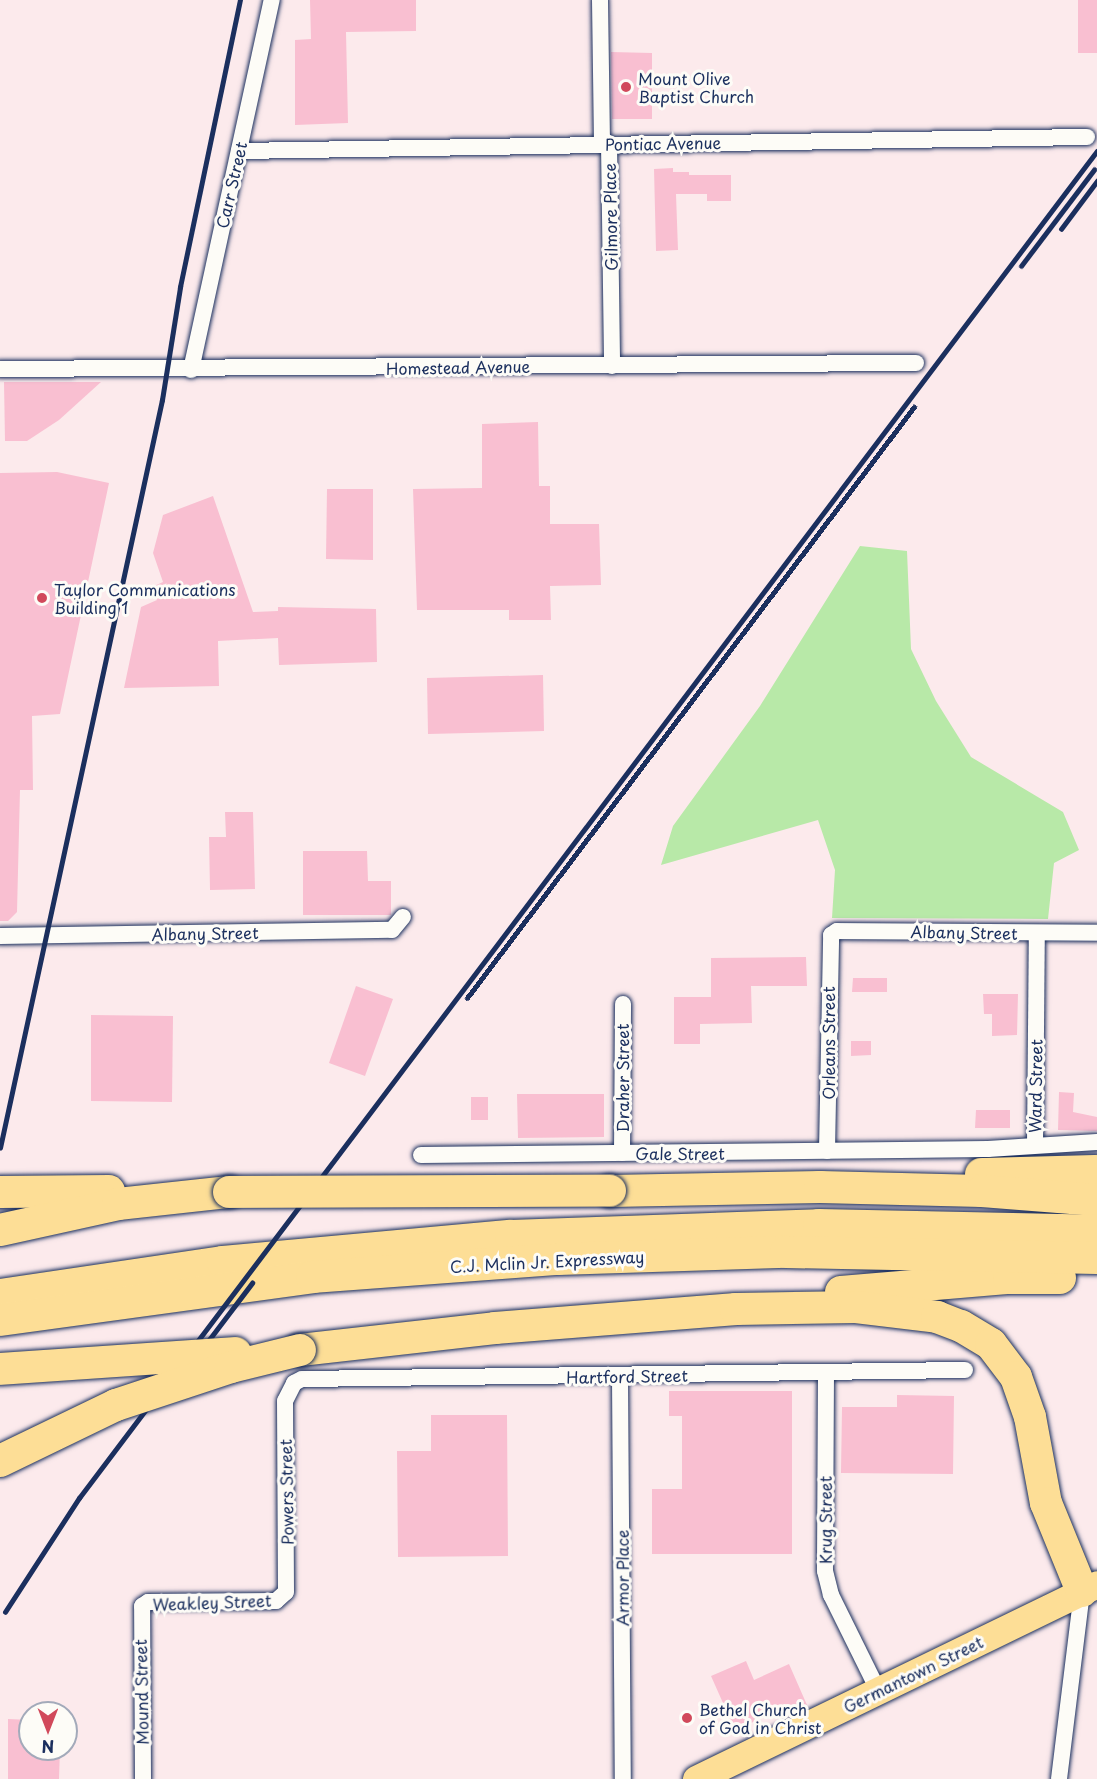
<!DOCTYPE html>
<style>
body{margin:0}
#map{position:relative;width:1097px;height:1779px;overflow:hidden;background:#fceaec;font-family:"Playpen Sans",sans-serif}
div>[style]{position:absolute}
.green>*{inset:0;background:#b8e9a8}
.building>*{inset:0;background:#f9bfd1}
.roads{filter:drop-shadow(0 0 2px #1b2f5e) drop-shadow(0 0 2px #1b2f5e)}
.minor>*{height:16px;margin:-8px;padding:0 8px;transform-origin:8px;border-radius:8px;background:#fdfcf7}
.primary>*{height:27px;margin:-13.5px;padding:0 13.5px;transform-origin:13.5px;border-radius:13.5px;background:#fdde96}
.motorway>*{height:32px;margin:-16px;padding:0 16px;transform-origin:16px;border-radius:16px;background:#fdde96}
.rail>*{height:4.5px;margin:-2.25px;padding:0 2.25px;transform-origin:2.25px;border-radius:2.25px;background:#1b2f5e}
.bridges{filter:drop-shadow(0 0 2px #1b2f5e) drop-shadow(0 0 2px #1b2f5e)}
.motorway-bridge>*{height:32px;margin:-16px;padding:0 16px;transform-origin:16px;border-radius:16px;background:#fdde96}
.dots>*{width:16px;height:16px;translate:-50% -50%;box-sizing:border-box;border:3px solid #fdfcf7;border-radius:50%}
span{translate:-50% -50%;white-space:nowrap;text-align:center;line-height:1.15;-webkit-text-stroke:6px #fdfcf7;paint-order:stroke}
.poi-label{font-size:16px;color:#1b2f5e}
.left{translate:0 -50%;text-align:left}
.street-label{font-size:16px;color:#1b2f5e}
.north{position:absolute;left:18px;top:1701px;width:60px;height:60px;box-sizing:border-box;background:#fdfcf7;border:2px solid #a3aaba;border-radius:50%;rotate:180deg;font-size:16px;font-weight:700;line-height:24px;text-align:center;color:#1b2f5e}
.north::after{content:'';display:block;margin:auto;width:21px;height:27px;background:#d1495b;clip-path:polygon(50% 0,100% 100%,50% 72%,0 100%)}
</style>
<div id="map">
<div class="green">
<i style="clip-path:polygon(860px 546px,907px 551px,911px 649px,936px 701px,971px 757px,1063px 812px,1079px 850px,1054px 863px,1048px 919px,832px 918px,835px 870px,818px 820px,661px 865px,673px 826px,760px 706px)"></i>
</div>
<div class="building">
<i style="clip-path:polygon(310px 0,416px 0,416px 31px,346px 32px,348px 123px,295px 125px,295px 40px,311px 39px)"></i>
<i style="clip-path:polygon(1078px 0,1097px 0,1097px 53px,1078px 53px)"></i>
<i style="clip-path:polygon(611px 52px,652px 53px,652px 119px,612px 119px)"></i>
<i style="clip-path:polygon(673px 168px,673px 172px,689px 172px,689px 175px,731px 175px,731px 201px,707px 201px,707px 194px,676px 194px,678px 250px,656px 251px,654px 169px)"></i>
<i style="clip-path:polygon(4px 382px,101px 382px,59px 420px,27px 441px,5px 441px)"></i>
<i style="clip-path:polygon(538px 422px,539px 486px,550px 486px,550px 524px,599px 524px,601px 585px,550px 586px,551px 620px,509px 620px,509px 610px,417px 610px,413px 489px,482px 488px,482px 424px)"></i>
<i style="clip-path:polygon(57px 472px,109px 483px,60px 714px,32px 716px,33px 790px,20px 790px,17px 912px,8px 921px,0 921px,0 473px)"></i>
<i style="clip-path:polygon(327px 489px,373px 489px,373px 560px,326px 559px)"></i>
<i style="clip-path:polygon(213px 496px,253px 612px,278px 611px,278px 607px,376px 609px,377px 662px,279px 665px,278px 638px,218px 641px,219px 686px,124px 688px,141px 607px,157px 600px,152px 587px,163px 582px,153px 553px,163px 515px)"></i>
<i style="clip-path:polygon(543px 675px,544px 731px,428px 734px,427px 678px)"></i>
<i style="clip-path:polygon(225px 812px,253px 812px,255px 889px,210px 890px,209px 837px,226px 837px)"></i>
<i style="clip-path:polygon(303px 851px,367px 851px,368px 881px,391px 881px,391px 915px,303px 915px)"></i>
<i style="clip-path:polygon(806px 957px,807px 986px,751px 986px,752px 1023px,700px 1024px,700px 1044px,674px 1044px,674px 997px,711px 997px,711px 958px)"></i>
<i style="clip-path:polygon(853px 978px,887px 978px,887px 992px,852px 992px)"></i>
<i style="clip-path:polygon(356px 986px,393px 999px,365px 1076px,329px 1063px)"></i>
<i style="clip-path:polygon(983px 994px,1018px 994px,1017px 1035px,992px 1036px,992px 1014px,984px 1014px)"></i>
<i style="clip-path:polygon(91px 1015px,173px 1016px,172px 1102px,91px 1101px)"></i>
<i style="clip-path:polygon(851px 1041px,871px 1041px,871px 1055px,851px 1056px)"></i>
<i style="clip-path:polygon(1059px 1092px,1074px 1093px,1073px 1112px,1097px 1117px,1097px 1131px,1058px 1130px)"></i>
<i style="clip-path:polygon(517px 1094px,604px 1094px,604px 1137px,518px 1138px)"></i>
<i style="clip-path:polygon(471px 1097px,488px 1097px,488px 1120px,471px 1120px)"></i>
<i style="clip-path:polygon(976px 1110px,1010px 1110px,1010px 1128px,975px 1128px)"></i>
<i style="clip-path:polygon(669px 1391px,792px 1391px,792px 1554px,652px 1554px,652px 1489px,682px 1489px,682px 1416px,669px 1416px)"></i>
<i style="clip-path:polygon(897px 1395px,954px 1396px,953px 1474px,841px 1473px,842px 1407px,897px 1407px)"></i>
<i style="clip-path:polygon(431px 1415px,507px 1415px,508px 1556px,398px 1557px,397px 1451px,431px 1451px)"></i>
<i style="clip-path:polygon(746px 1661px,754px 1680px,789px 1664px,807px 1705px,777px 1719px,774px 1713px,735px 1730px,711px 1676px)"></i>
<i style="clip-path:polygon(8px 1719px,30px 1720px,30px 1749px,60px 1749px,59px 1779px,8px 1779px)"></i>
</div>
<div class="roads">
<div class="minor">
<i style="left:600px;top:0;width:139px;rotate:89.2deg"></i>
<i style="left:602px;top:139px;width:9px;rotate:36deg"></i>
<i style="left:609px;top:144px;width:222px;rotate:89.2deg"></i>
<i style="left:239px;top:151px;width:848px;rotate:-0.95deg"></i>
<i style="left:0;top:369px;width:916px;rotate:-0.38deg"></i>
<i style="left:191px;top:370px;width:379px;rotate:-77.7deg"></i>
<i style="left:0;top:936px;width:392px;rotate:-0.9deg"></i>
<i style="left:392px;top:930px;width:17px;rotate:-50deg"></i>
<i style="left:1035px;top:1144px;width:211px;rotate:-89.5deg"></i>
<i style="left:827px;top:1151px;width:216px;rotate:-88.9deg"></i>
<i style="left:831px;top:935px;width:7px;rotate:-34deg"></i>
<i style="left:837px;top:931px;width:260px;rotate:0.4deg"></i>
<i style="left:622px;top:1153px;width:149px;rotate:-89.6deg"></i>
<i style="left:421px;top:1155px;width:567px;rotate:-0.61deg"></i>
<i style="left:988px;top:1149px;width:109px;rotate:-3.7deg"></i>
<i style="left:826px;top:1373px;width:198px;rotate:90.3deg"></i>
<i style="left:825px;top:1571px;width:25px;rotate:76deg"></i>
<i style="left:831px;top:1595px;width:106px;rotate:63.7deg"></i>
<i style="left:620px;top:1377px;width:402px;rotate:89.6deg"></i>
<i style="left:143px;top:1779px;width:173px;rotate:-90.3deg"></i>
<i style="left:142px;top:1606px;width:7px;rotate:-34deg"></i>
<i style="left:148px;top:1602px;width:128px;rotate:-0.4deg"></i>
<i style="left:276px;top:1601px;width:13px;rotate:-42deg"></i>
<i style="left:286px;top:1592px;width:191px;rotate:-90.3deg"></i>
<i style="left:285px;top:1401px;width:20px;rotate:-63deg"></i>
<i style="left:294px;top:1383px;width:9px;rotate:-27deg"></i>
<i style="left:302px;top:1379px;width:663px;rotate:-0.78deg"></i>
<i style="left:1059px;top:1779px;width:189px;rotate:-83deg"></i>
</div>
<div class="primary">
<i style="left:696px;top:1779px;width:446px;rotate:-25.9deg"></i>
</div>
<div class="motorway">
<i style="left:981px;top:1174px;width:116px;rotate:-1.5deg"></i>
<i style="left:610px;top:1191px;width:210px;rotate:-1.1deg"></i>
<i style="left:820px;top:1187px;width:162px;rotate:1.4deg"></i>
<i style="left:982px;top:1191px;width:115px;rotate:4.5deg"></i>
<i style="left:0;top:1192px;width:109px;rotate:-0.5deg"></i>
<i style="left:0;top:1230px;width:121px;rotate:-12.4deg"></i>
<i style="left:118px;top:1204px;width:112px;rotate:-6.2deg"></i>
<i style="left:841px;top:1292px;width:169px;rotate:-4.8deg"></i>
<i style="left:1009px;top:1278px;width:51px"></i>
<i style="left:0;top:1295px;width:225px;rotate:-8.4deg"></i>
<i style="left:223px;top:1262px;width:289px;rotate:-5.2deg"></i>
<i style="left:511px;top:1236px;width:308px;rotate:-2deg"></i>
<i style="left:819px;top:1225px;width:278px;rotate:1.2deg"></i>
<i style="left:0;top:1320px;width:315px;rotate:-7.8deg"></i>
<i style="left:312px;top:1277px;width:247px;rotate:-4.2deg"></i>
<i style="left:558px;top:1259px;width:228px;rotate:-1.8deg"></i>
<i style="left:786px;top:1252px;width:311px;rotate:1.1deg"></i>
<i style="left:300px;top:1350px;width:196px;rotate:-6.4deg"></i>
<i style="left:495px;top:1328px;width:242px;rotate:-4.5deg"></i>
<i style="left:736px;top:1309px;width:120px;rotate:-1deg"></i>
<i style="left:856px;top:1307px;width:82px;rotate:7deg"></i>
<i style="left:937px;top:1317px;width:26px;rotate:21deg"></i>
<i style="left:961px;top:1326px;width:35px;rotate:31deg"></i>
<i style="left:991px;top:1344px;width:41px;rotate:52.9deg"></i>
<i style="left:1016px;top:1377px;width:42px;rotate:70.7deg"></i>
<i style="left:1030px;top:1417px;width:87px;rotate:79.5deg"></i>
<i style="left:1046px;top:1503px;width:95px;rotate:67.8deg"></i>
</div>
</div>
<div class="rail">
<i style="left:1061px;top:229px;width:60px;rotate:-53.1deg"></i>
<i style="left:1021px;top:266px;width:121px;rotate:-52.8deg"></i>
<i style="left:467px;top:998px;width:741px;rotate:-52.9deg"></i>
<i style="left:0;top:1148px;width:765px;rotate:-77.78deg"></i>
<i style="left:162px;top:400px;width:114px;rotate:-80.9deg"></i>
<i style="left:180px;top:287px;width:293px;rotate:-78.2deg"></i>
<i style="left:205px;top:1345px;width:78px;rotate:-52.8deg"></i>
<i style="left:5px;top:1612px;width:136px;rotate:-57deg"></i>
<i style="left:79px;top:1498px;width:1688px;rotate:-52.92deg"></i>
</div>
<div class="bridges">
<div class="motorway-bridge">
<i style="left:229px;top:1192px;width:381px;rotate:-0.2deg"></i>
<i style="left:0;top:1369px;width:236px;rotate:-3.9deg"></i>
<i style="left:0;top:1461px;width:129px;rotate:-25.8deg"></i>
<i style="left:116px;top:1405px;width:121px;rotate:-18.3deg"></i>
<i style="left:231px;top:1367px;width:71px;rotate:-13.8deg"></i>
</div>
</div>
<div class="dots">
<i style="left:626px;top:87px;background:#d1495b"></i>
<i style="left:42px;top:598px;background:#d1495b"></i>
<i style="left:687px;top:1718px;background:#d1495b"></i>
</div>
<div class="poi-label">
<span class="left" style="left:638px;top:87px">Mount Olive<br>Baptist Church</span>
<span class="left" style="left:54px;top:598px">Taylor Communications<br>Building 1</span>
<span class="left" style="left:699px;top:1718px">Bethel Church<br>of God in Christ</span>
</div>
<div class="street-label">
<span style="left:663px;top:143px;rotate:-1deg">Pontiac Avenue</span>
<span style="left:231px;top:185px;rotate:-77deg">Carr Street</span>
<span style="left:610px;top:217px;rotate:-91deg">Gilmore Place</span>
<span style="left:458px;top:367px;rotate:-1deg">Homestead Avenue</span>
<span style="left:964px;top:932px;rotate:1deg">Albany Street</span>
<span style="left:205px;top:933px;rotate:-1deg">Albany Street</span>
<span style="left:828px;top:1043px;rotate:-90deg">Orleans Street</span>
<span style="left:622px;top:1078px;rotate:-90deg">Draher Street</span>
<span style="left:1035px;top:1086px;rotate:-89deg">Ward Street</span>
<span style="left:680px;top:1153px">Gale Street</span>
<span style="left:547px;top:1261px;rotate:-3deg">C.J. Mclin Jr. Expressway</span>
<span style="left:627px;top:1376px;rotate:-1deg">Hartford Street</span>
<span style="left:286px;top:1492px;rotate:-91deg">Powers Street</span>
<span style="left:825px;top:1520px;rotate:-90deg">Krug Street</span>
<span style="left:622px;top:1578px;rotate:-90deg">Armor Place</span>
<span style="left:212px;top:1602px;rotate:-2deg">Weakley Street</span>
<span style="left:913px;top:1674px;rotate:-26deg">Germantown Street</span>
<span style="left:141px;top:1692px;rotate:-91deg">Mound Street</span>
</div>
<div class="north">N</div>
</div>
